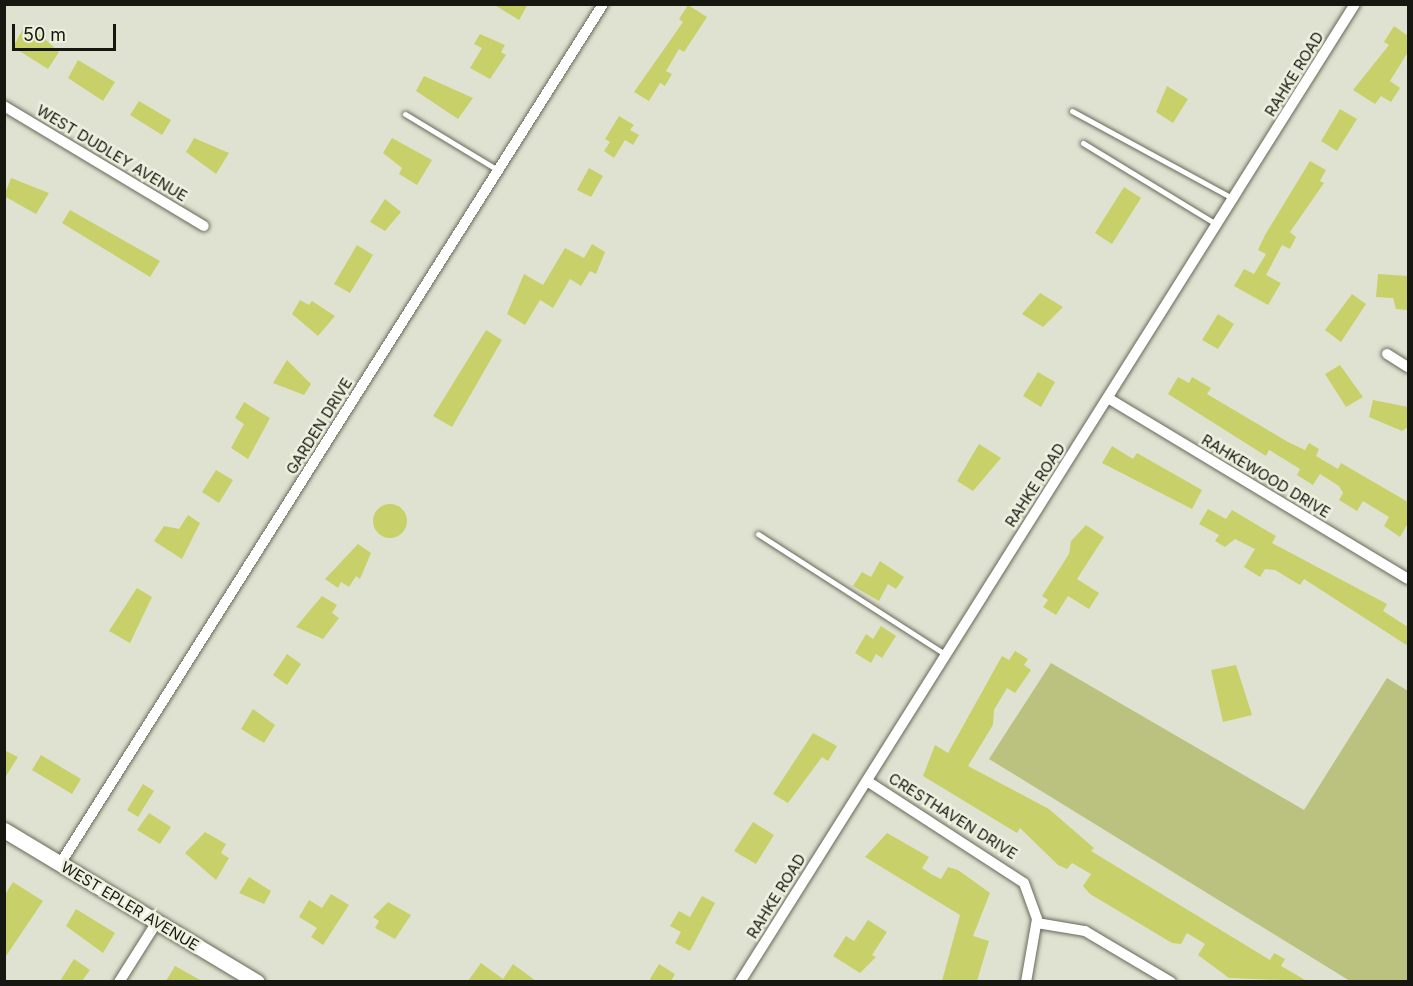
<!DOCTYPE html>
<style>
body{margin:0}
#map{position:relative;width:1413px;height:986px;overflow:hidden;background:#e0e2d1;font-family:Inter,sans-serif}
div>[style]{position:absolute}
.green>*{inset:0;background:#bbc17f}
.building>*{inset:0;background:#c8d069}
.round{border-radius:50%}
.roads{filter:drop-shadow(0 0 2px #676959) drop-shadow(0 0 2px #676959)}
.lane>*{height:5px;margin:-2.5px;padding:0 2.5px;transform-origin:2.5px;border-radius:2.5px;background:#fff}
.street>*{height:10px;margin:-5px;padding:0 5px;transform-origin:5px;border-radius:5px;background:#fff}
.secondary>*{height:15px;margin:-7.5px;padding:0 7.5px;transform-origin:7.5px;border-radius:7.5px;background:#fff}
span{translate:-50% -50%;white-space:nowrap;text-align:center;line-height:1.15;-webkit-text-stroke:5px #edf0de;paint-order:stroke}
.street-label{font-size:15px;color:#161710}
.frame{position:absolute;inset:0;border:6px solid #161710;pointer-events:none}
.scale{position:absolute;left:12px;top:24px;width:104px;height:27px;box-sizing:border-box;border:3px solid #161710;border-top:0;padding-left:8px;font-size:18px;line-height:21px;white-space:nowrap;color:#161710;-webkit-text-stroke:4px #edf0de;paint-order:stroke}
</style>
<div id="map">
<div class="green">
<i style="clip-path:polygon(1051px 663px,1304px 810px,1387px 678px,1408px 691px,1408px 981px,1350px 981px,989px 759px)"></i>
</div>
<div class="building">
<i style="clip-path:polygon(493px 4px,528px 4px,519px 20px)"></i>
<i style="clip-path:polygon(688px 5px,707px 17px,684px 52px,679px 49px,666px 71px,672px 74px,665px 86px,660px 83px,649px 101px,634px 92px,683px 22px,679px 19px)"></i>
<i style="clip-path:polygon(1394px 26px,1408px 36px,1408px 52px,1390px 81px,1400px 88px,1391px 102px,1381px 96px,1375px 104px,1353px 90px,1389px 45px,1384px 42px)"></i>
<i style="clip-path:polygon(23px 29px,32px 35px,35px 30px,59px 52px,48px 69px,13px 47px)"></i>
<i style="clip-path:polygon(480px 34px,505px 45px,501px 52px,506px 55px,490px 79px,470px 68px,482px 48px,474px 44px)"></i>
<i style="clip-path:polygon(78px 60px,115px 82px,103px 101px,68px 78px)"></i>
<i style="clip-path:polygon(424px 76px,473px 98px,458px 119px,416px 91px)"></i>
<i style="clip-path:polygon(1167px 86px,1188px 99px,1173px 123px,1156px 112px)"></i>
<i style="clip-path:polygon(139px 101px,171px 120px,162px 135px,130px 115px)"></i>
<i style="clip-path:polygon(1340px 109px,1357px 119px,1337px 151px,1321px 141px)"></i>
<i style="clip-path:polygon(619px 116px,634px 125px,630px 130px,639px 135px,633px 145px,625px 140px,614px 158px,604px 151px,610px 142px,605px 139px)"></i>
<i style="clip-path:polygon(194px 138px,229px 153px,216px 174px,186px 152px)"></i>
<i style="clip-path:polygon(392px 138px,432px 160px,417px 185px,399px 174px,402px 168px,383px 153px)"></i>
<i style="clip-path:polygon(1310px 161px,1326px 170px,1320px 181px,1324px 183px,1290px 232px,1296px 237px,1290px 249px,1282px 245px,1266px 275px,1281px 283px,1268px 305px,1234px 286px,1244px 269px,1254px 274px,1266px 254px,1258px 250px,1265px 235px)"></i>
<i style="clip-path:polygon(589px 168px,603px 176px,591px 197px,577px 190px)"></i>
<i style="clip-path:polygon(11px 178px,49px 193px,36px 214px,4px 196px)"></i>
<i style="clip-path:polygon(1124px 187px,1141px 198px,1112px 244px,1095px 233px)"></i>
<i style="clip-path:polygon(385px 199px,401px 212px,385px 231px,370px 222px)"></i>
<i style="clip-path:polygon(70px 210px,160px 261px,150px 277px,62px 223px)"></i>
<i style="clip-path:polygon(592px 244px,605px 252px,596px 274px,590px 271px,581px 286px,570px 279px,553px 308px,540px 300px,525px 325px,507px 314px,524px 274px,543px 285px,565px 248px,584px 258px)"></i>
<i style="clip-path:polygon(357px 245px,373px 255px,350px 293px,334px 284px)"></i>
<i style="clip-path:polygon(1378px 274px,1408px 276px,1408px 310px,1396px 309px,1393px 298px,1376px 297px)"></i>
<i style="clip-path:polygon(1040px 293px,1063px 307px,1043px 327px,1022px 314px)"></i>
<i style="clip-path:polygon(1352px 294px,1366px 304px,1341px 342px,1325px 330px)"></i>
<i style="clip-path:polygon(300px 300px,309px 305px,312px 301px,335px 316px,318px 336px,292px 314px)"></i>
<i style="clip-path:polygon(1218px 314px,1234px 324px,1218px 349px,1202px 340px)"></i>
<i style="clip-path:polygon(486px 330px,502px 340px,452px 427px,433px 416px)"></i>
<i style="clip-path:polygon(287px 360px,311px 384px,304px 395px,273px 383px)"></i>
<i style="clip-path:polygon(1340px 365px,1363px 397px,1346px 407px,1325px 374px)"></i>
<i style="clip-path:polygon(1038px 372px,1055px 382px,1041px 407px,1023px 396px)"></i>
<i style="clip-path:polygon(1178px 377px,1189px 383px,1192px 377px,1211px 388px,1207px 394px,1288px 442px,1305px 450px,1309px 443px,1319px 449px,1316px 456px,1338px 469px,1341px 463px,1408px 502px,1408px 523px,1400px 537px,1384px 526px,1389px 517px,1363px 501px,1357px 511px,1339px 500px,1343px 493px,1339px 486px,1320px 474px,1313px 485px,1297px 475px,1300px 469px,1269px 450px,1266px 456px,1168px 394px)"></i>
<i style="clip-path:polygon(1373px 400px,1408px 407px,1408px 427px,1402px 431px,1369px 417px)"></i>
<i style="clip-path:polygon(244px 402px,270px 418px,248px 459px,231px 448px,244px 424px,235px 418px)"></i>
<i style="clip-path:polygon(979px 444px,1001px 458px,973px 491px,957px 481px)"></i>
<i style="clip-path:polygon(1112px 446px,1133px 459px,1137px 453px,1202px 490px,1192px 509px,1102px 463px)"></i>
<i style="clip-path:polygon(216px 470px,233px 480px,219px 503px,202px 492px)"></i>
<i class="round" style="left:373px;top:504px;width:34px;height:34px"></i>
<i style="clip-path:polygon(1208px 509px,1226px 519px,1232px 510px,1276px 536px,1272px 543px,1387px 604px,1383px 611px,1408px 627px,1408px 646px,1304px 579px,1300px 585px,1275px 570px,1265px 569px,1260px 577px,1244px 567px,1255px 549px,1235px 539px,1225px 547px,1215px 541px,1219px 535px,1199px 524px)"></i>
<i style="clip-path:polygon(188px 515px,200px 523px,182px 559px,154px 541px,164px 526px,179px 529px)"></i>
<i style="clip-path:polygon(1086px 525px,1104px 537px,1077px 579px,1099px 593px,1089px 609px,1068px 596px,1056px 615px,1043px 607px,1048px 600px,1042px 596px,1069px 554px,1071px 541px)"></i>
<i style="clip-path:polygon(358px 544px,371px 553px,360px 579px,356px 576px,349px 587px,341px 582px,338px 588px,325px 579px)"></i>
<i style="clip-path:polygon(880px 561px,904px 577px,896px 589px,888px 584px,879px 601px,853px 586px,862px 572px,871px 577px)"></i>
<i style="clip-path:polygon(137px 588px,152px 597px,130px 643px,109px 631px)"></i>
<i style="clip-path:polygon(322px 596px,337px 605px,332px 613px,339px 618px,323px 639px,296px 627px)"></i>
<i style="clip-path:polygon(881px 626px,896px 636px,882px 658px,876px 654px,871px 663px,855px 653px,866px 634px,873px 639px)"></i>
<i style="clip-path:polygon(1015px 651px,1028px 659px,1024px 665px,1031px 670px,1015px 693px,1007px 688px,994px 710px,993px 725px,968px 766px,1049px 809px,1094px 848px,1091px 851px,1270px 960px,1274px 953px,1285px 959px,1281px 966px,1307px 981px,1229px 978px,1198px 955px,1205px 944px,1187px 933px,1181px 944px,1172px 943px,1090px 894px,1083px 886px,1091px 874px,1072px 863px,1067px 869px,1058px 865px,1020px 828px,1017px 833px,923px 776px,935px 745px,948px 753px,1002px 656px,1009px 660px)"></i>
<i style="clip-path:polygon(287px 654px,301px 664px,287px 685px,273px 675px)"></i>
<i style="clip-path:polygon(1236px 665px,1252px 715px,1223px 722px,1211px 670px)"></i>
<i style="clip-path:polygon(253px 709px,275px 725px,264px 743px,241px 729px)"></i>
<i style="clip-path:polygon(813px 733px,837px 746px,828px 761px,822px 757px,788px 803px,773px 794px)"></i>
<i style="clip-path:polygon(4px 750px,18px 757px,4px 779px)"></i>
<i style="clip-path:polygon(41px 755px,81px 779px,72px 794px,32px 770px)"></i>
<i style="clip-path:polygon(143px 784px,154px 791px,138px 817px,127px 810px)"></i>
<i style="clip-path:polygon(149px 813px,171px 827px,160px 844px,137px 830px)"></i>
<i style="clip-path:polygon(753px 822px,774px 835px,756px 864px,734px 851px)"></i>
<i style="clip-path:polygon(205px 832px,226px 844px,221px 853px,229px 858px,216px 880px,185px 853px)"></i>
<i style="clip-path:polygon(887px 833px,929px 857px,922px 868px,931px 874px,941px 879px,948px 867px,958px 870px,990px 893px,973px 936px,989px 941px,977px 981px,942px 981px,960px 915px,865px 857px)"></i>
<i style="clip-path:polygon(249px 877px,271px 891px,264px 904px,239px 893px)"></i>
<i style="clip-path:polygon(13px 882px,43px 901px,4px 959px,4px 896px)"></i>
<i style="clip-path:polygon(331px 894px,349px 905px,323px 945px,311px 937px,317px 928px,299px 917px,309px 900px,322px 908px)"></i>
<i style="clip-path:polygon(702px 896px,715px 903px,690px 951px,675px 943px,681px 932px,670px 926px,679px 911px,690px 917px)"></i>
<i style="clip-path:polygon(388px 902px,411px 915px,395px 939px,375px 928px,379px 921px,373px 917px)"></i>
<i style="clip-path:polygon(76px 909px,115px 933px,103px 953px,66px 926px)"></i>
<i style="clip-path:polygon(868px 920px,887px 932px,872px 955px,876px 957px,860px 973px,833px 956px,846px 936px,854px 941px)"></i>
<i style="clip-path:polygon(74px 959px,90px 970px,82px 981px,60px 981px)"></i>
<i style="clip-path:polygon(481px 963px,503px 979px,513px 964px,536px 981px,468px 981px)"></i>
<i style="clip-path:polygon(659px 964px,675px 974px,671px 981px,649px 981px)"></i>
<i style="clip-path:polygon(175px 966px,202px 981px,166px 981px)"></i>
</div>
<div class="roads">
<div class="lane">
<i style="left:1072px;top:111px;width:182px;rotate:28.5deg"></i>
<i style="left:405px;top:114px;width:109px;rotate:31.1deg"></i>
<i style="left:1083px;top:143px;width:156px;rotate:31.3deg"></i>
<i style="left:758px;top:534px;width:222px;rotate:32.7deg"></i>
</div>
<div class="street">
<i style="left:4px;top:106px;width:233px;rotate:31deg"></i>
<i style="left:1387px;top:354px;width:25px;rotate:32deg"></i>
<i style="left:1108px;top:398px;width:350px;rotate:31.1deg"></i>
<i style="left:867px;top:781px;width:187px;rotate:33deg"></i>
<i style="left:1024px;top:883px;width:38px;rotate:70deg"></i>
<i style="left:1037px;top:919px;width:64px;rotate:99.9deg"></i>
<i style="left:60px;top:864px;width:1017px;rotate:-57.73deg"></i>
<i style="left:1037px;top:923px;width:49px;rotate:9.5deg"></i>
<i style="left:1085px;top:931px;width:100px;rotate:30.7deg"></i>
<i style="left:119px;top:982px;width:71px;rotate:-57.7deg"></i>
<i style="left:740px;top:982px;width:1155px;rotate:-57.84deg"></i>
</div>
<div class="secondary">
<i style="left:4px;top:830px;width:295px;rotate:31deg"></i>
</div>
</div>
<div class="street-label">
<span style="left:1294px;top:74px;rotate:-58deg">RAHKE ROAD</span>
<span style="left:112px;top:153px;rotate:31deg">WEST DUDLEY AVENUE</span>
<span style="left:319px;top:426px;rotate:-58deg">GARDEN DRIVE</span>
<span style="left:1266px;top:476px;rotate:31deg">RAHKEWOOD DRIVE</span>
<span style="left:1035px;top:485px;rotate:-57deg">RAHKE ROAD</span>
<span style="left:953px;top:816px;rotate:32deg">CRESTHAVEN DRIVE</span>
<span style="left:776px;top:896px;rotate:-58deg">RAHKE ROAD</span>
<span style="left:130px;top:906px;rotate:31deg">WEST EPLER AVENUE</span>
</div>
<div class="frame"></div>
<div class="scale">50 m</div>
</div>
